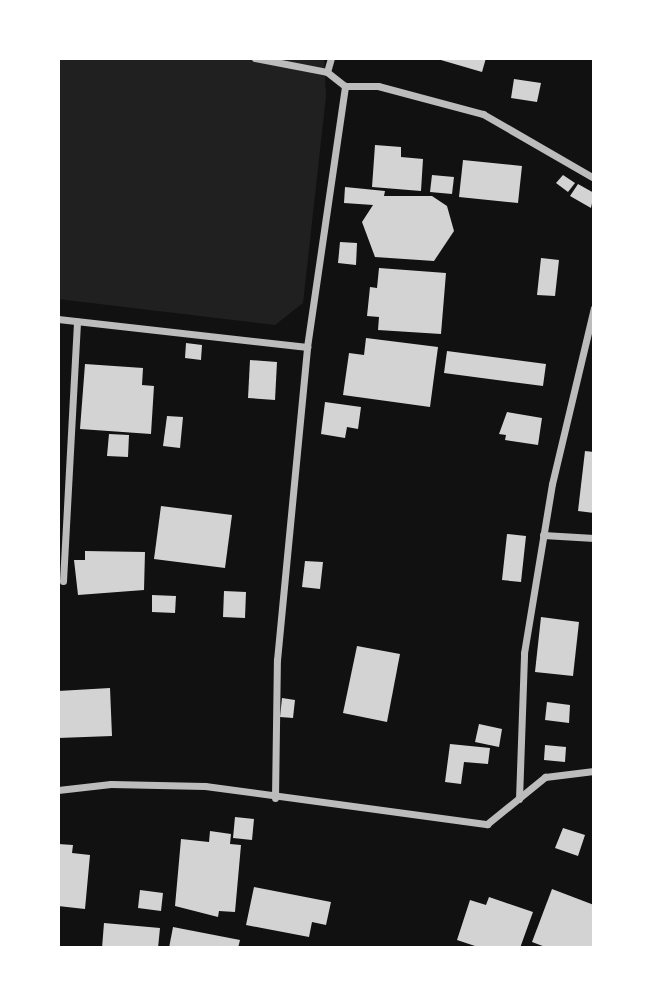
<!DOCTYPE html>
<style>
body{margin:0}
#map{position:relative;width:652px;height:1006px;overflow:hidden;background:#111;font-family:Spectral,serif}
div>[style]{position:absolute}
.green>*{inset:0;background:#202020}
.building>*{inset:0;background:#d3d3d3}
.minor>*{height:7px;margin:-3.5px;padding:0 3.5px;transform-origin:3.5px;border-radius:3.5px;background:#bcbcbc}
span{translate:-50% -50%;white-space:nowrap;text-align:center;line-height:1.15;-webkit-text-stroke:5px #fff;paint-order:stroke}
.frame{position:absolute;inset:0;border:60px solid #fff;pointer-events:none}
</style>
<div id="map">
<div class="green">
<i style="clip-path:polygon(58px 58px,324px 58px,326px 96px,303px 303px,275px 325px,58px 299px)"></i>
</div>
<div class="building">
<i style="clip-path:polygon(434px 58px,486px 58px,482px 72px)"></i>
<i style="clip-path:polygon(514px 79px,541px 83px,537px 102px,511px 98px)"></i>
<i style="clip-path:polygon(375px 145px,401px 147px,401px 157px,423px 159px,421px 191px,372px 187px)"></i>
<i style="clip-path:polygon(463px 160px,522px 166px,518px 203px,459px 197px)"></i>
<i style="clip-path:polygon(432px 175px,454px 177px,452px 194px,430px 192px)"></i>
<i style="clip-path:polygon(563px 175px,575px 183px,568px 192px,556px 183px)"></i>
<i style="clip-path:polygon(578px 184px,594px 193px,591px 208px,570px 196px)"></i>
<i style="clip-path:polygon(345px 187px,385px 191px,384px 196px,432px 196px,447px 206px,454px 231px,434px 261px,375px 257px,362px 222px,373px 205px,344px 203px)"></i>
<i style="clip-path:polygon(340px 242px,357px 243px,356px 265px,338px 263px)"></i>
<i style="clip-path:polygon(541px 258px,559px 260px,555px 296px,537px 295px)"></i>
<i style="clip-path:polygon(379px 268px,446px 273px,441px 334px,378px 330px,379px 317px,367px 316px,370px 287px,377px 288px)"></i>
<i style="clip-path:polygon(366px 338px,438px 347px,430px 407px,343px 395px,349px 353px,364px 355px)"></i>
<i style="clip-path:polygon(186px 343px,202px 345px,201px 360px,185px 358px)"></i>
<i style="clip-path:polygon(447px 351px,546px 364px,543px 386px,444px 373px)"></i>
<i style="clip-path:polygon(250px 360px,277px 362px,275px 400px,248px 398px)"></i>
<i style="clip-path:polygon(85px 364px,143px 368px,142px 385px,154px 386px,151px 434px,80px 429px)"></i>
<i style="clip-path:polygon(325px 402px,361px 407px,358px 429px,347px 427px,345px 438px,321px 434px)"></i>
<i style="clip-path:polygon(507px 412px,542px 418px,538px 445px,505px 440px,506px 435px,499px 434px)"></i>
<i style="clip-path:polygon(167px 416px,183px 417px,180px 448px,163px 446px)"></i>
<i style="clip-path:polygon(109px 434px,129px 435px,128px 457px,107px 456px)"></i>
<i style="clip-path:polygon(585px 451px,594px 452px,594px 513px,578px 511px)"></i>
<i style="clip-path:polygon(161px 506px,232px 515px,225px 568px,154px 559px)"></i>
<i style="clip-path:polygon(507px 534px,526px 536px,521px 582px,502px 580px)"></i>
<i style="clip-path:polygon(85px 551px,145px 552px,144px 590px,78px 595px,74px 560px,85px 560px)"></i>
<i style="clip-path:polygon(305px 561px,323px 562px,320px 589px,302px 587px)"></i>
<i style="clip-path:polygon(224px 591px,246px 592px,245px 618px,223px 617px)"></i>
<i style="clip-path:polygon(152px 595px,176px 596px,175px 613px,152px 612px)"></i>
<i style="clip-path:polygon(541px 617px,579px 622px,573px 676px,535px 672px)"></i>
<i style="clip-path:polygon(357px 646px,400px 654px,387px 722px,343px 713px)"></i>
<i style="clip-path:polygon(110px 688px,112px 736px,58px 738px,58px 691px)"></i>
<i style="clip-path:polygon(282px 698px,295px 700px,293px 718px,280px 717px)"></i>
<i style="clip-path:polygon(547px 702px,570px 705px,569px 723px,545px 720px)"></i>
<i style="clip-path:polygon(479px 724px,502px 729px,499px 747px,475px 742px)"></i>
<i style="clip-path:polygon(450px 744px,490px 748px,488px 764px,464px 762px,461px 784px,445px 782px)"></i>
<i style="clip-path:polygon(545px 745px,566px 747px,565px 762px,544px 760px)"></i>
<i style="clip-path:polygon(235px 817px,254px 819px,252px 840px,233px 838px)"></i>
<i style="clip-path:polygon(563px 828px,585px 835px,578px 856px,555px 848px)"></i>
<i style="clip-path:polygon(210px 831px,231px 834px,230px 844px,241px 845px,235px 912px,219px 911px,218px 917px,175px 906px,181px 839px,209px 842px)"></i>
<i style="clip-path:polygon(58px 844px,73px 845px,72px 853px,90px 855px,85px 909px,58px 906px)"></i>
<i style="clip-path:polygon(254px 887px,331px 902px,326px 925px,312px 922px,309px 937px,246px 925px)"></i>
<i style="clip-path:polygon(552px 889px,594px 905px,594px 948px,548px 948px,532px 942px)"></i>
<i style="clip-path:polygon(140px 890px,163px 893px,161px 911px,138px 908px)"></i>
<i style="clip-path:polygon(489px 897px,533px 912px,520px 948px,481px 948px,457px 940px,470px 900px,486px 905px)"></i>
<i style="clip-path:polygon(104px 923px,160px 928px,158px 948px,102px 948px)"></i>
<i style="clip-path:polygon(173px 927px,240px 940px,238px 948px,169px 948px)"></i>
</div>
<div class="minor">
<i style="left:255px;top:58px;width:73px;rotate:11deg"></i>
<i style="left:327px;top:72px;width:23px;rotate:38deg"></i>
<i style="left:345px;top:86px;width:33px"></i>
<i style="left:378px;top:86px;width:109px;rotate:14.9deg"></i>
<i style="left:483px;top:114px;width:128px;rotate:30deg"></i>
<i style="left:327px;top:72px;width:15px;rotate:-74deg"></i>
<i style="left:58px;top:319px;width:251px;rotate:6.4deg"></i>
<i style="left:543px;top:535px;width:51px;rotate:3.4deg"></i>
<i style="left:63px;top:581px;width:260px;rotate:-86.9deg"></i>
<i style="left:58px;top:790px;width:53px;rotate:-6.5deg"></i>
<i style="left:111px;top:784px;width:94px;rotate:1.2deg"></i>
<i style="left:205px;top:786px;width:285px;rotate:7.7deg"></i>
<i style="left:487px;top:824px;width:75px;rotate:-39deg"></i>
<i style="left:545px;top:777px;width:49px;rotate:-7deg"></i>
<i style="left:275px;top:798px;width:138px;rotate:-89.2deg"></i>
<i style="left:277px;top:660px;width:314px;rotate:-84.5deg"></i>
<i style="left:307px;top:347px;width:264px;rotate:-81.7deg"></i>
<i style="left:519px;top:799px;width:146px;rotate:-88deg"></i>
<i style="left:524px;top:653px;width:171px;rotate:-80.6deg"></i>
<i style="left:552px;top:484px;width:181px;rotate:-76.6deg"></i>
</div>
<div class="frame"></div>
</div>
